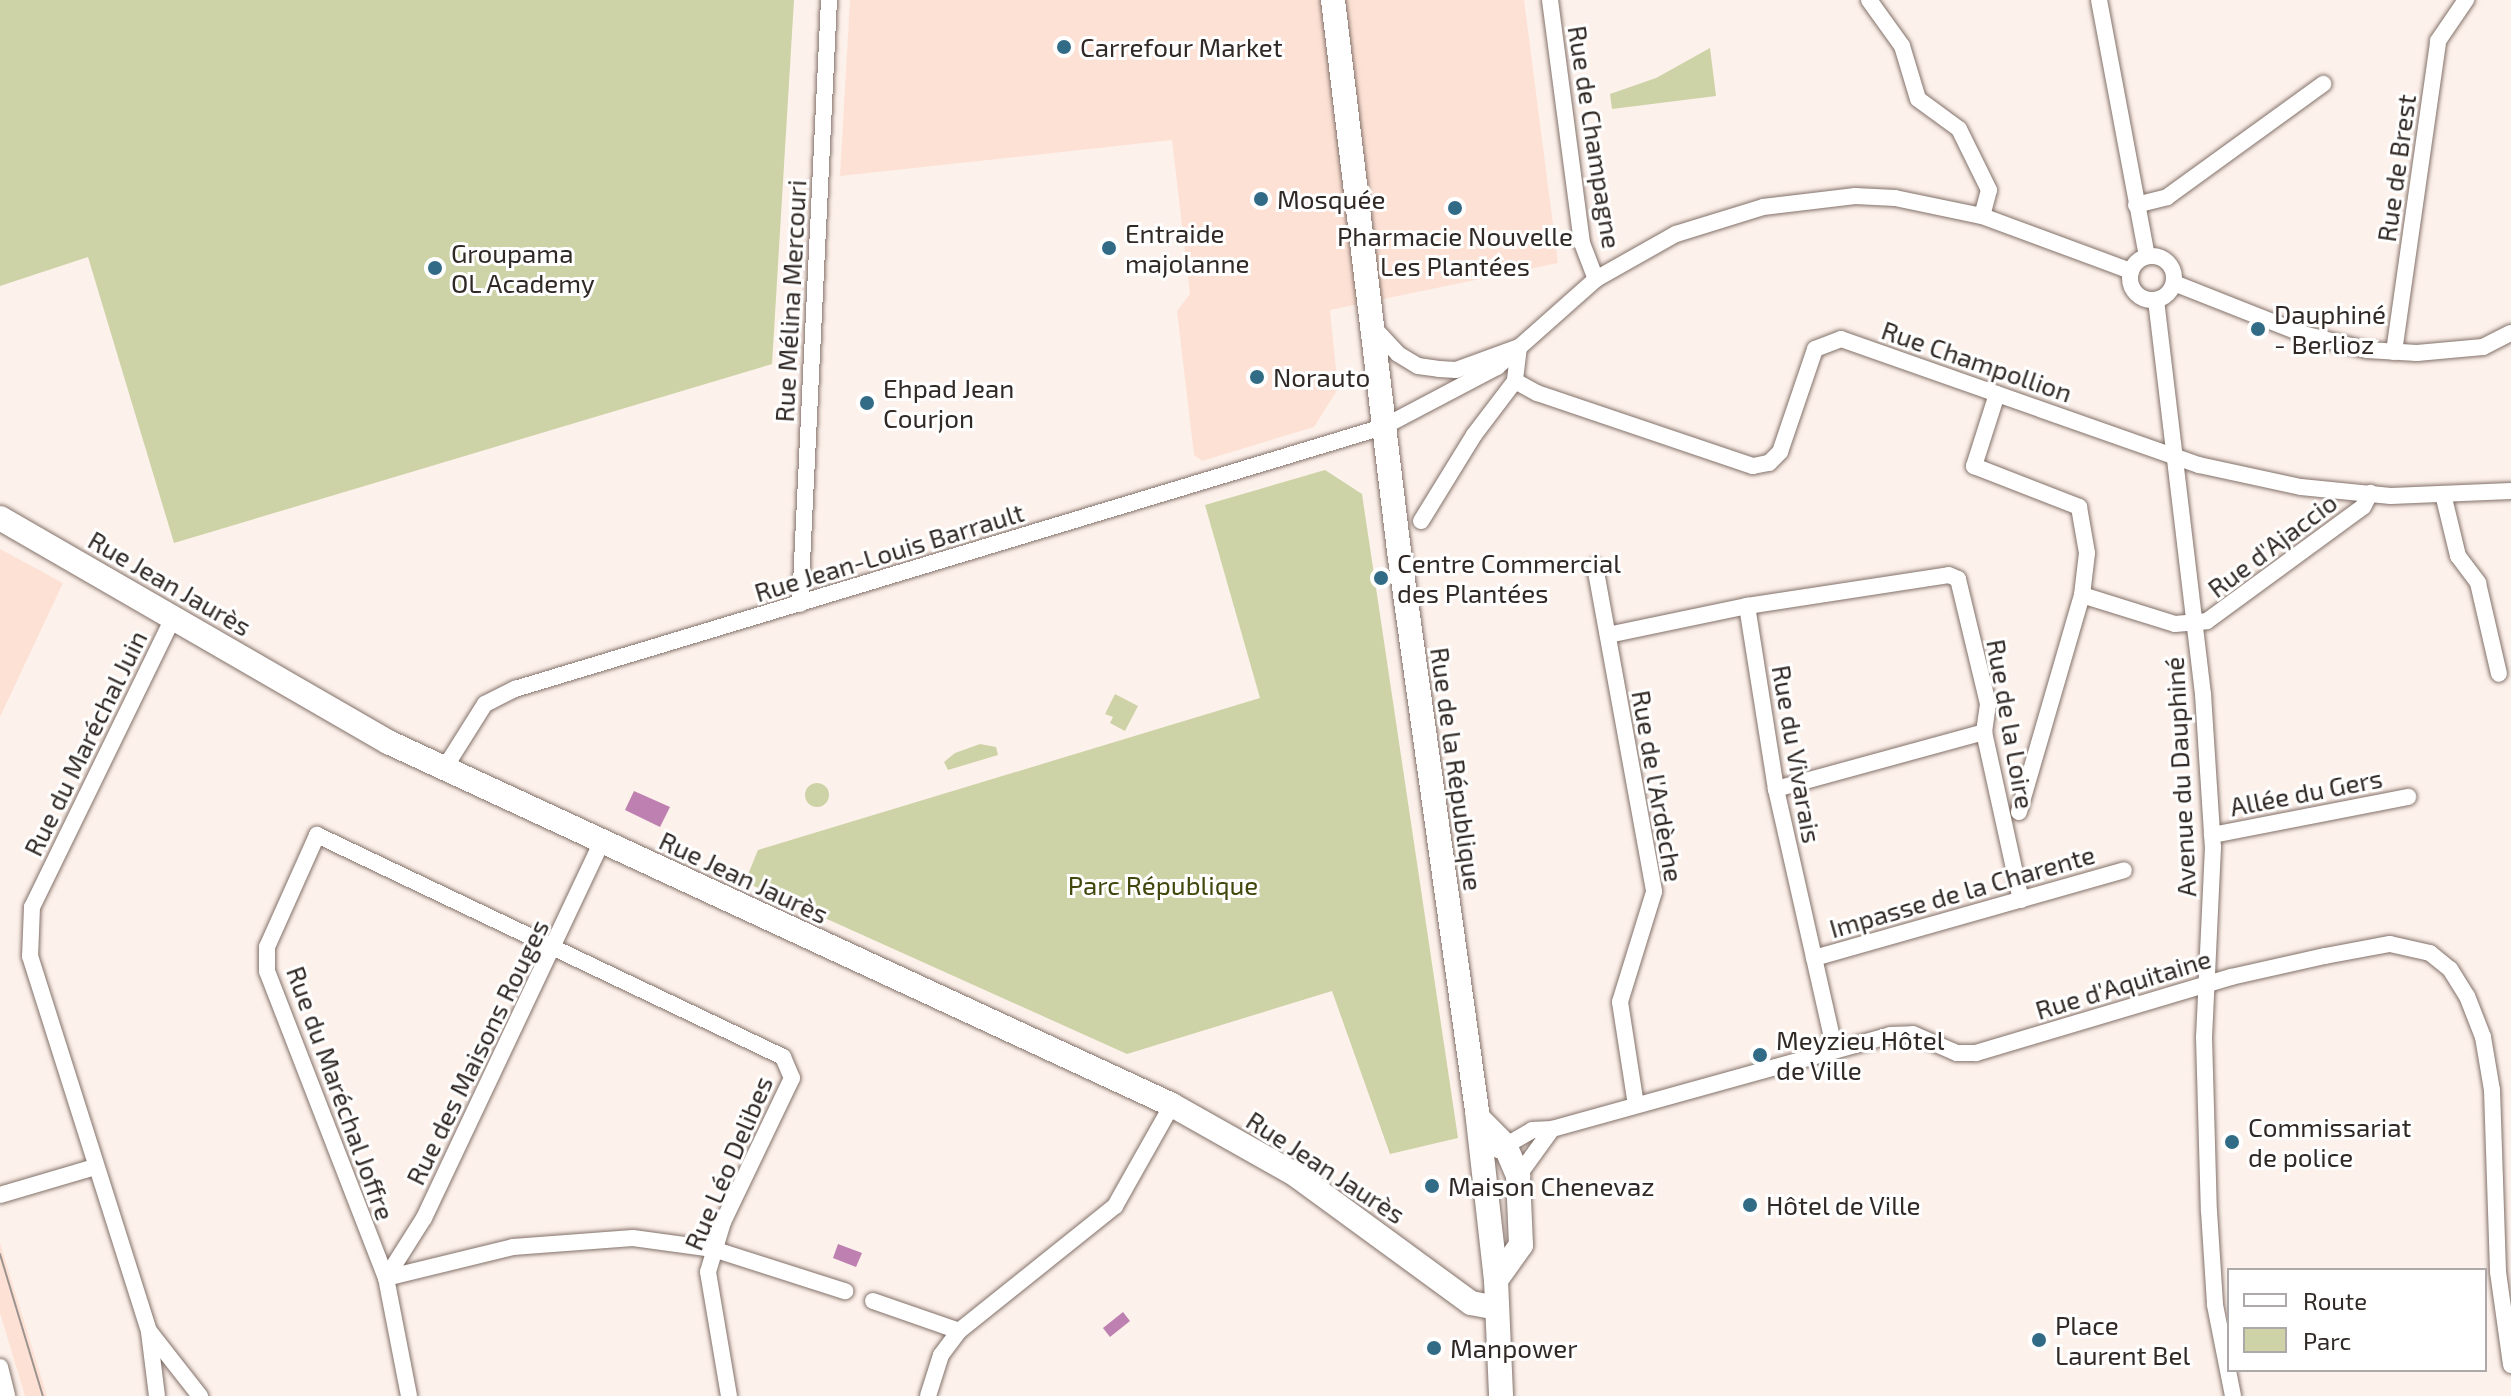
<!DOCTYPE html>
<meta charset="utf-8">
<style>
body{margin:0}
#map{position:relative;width:2511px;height:1396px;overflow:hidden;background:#fdf1eb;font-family:"Exo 2",sans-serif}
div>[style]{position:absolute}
.built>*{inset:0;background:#fde1d5}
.green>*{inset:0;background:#cdd3a6}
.round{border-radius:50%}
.water>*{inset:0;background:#bd80b0}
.roads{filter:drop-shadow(0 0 2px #827169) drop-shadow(0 0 2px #827169)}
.street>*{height:16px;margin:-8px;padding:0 8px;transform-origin:8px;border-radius:8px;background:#fff}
.street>.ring{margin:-8px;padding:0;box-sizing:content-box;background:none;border:16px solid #fff;border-radius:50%}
.secondary>*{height:24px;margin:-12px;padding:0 12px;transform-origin:12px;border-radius:12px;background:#fff}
.tram>*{height:2px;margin:-1px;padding:0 1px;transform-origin:1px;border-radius:1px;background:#9d938e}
.dots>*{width:22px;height:22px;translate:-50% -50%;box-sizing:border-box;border:4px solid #fff;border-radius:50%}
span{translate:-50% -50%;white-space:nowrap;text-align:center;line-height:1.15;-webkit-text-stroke:6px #fff;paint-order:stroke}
.poi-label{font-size:26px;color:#302925}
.left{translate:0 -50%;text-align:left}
.street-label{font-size:26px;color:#302925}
.park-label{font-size:26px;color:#42470c}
.legend{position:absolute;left:2227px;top:1268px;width:260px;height:104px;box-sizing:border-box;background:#fff;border:2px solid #aca9a8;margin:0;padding:10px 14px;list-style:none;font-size:24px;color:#302925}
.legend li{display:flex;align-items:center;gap:16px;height:40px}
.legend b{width:40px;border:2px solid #aca9a8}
</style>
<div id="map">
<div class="built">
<i style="clip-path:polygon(850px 0,1524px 0,1558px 263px,1330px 310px,1338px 389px,1314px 427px,1202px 461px,1194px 455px,1177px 311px,1190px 294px,1172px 140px,840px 176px)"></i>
<i style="clip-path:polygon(0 549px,63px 583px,0 717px)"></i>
<i style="clip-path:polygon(0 1243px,47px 1396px,25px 1396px,0 1313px)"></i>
</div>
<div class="green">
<i style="clip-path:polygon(0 0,794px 0,772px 364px,174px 543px,88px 257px,0 286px)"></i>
<i style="clip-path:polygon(1710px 48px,1716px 96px,1612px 109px,1610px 94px,1656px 78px)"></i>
<i style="clip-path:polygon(1325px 470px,1362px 494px,1458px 1138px,1390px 1154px,1332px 991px,1127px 1054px,745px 882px,758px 850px,1260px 698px,1205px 505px)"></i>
<i style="clip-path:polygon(1115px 694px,1138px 706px,1125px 731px,1110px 723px,1113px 717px,1105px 714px)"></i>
<i style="clip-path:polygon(980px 744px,996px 747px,998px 755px,948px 770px,944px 762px,955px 753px)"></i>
<i class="round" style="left:805px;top:783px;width:24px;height:24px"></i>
</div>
<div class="water">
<i style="clip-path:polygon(634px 791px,670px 807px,660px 827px,625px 810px)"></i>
<i style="clip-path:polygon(838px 1244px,862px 1253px,856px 1267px,833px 1258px)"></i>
<i style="clip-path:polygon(1123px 1312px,1130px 1321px,1110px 1337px,1103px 1328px)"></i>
</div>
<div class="roads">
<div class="street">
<i style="left:1550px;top:0;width:245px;rotate:82.5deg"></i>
<i style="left:1582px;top:243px;width:39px;rotate:69deg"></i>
<i style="left:1869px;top:0;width:57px;rotate:54.3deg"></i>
<i style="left:1902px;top:46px;width:55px;rotate:73.2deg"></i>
<i style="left:1918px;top:99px;width:51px;rotate:36.2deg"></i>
<i style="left:1959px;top:129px;width:68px;rotate:63.8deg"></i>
<i style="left:1989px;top:190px;width:27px;rotate:105deg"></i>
<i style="left:2099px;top:0;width:260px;rotate:79.4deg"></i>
<i style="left:2136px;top:205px;width:32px;rotate:-14deg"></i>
<i style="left:2167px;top:197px;width:193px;rotate:-35.9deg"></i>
<i class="ring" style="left:2130px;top:256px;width:28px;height:28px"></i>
<i style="left:2174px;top:283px;width:139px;rotate:21.6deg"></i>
<i style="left:2303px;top:334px;width:66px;rotate:14deg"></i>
<i style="left:2367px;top:350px;width:50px;rotate:3.4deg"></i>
<i style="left:2417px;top:353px;width:66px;rotate:-5.2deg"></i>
<i style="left:2483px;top:347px;width:31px;rotate:-27deg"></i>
<i style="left:2156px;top:300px;width:397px;rotate:83.2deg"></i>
<i style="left:2203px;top:694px;width:153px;rotate:86.3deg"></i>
<i style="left:2213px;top:847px;width:190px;rotate:92.7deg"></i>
<i style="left:2204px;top:1037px;width:174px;rotate:88.4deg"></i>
<i style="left:2209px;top:1211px;width:94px;rotate:86.3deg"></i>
<i style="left:2215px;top:1305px;width:93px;rotate:78.8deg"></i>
<i style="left:1372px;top:326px;width:38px;rotate:47deg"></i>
<i style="left:1398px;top:354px;width:23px;rotate:31deg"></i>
<i style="left:1418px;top:366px;width:21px;rotate:8deg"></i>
<i style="left:1439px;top:369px;width:17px;rotate:3deg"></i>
<i style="left:1456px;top:370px;width:67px;rotate:-20.1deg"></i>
<i style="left:1519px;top:347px;width:34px;rotate:97deg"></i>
<i style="left:1515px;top:381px;width:68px;rotate:127.2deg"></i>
<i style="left:1474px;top:435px;width:101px;rotate:121.6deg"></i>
<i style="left:2394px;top:352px;width:314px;rotate:-81.9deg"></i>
<i style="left:2438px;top:41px;width:50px;rotate:-55.7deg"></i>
<i style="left:1515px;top:381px;width:25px;rotate:29deg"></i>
<i style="left:1537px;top:393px;width:228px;rotate:18.7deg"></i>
<i style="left:1753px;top:466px;width:16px;rotate:-11deg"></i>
<i style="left:1769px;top:463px;width:16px;rotate:-45deg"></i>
<i style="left:1780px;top:452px;width:109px;rotate:-71.2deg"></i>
<i style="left:1815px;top:349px;width:28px;rotate:-21deg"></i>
<i style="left:1841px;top:339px;width:380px;rotate:19.4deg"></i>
<i style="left:2199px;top:465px;width:104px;rotate:12.2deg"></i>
<i style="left:2301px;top:487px;width:90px;rotate:5.7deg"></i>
<i style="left:2391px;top:496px;width:120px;rotate:-2.4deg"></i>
<i style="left:1997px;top:394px;width:76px;rotate:107.7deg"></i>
<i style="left:1974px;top:466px;width:113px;rotate:21.3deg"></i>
<i style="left:2079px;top:507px;width:47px;rotate:80.1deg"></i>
<i style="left:2087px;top:553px;width:42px;rotate:96.8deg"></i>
<i style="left:2082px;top:595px;width:226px;rotate:106.2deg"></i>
<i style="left:2443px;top:494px;width:64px;rotate:76.4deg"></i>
<i style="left:2458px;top:556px;width:34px;rotate:53deg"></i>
<i style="left:2478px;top:583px;width:93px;rotate:77deg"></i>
<i style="left:1595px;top:566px;width:331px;rotate:79.7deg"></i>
<i style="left:1654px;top:892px;width:115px;rotate:107.2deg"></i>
<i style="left:1620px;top:1002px;width:104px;rotate:81.2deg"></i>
<i style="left:2082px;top:595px;width:97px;rotate:17.3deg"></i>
<i style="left:2175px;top:624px;width:32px;rotate:-5deg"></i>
<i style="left:2207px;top:621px;width:193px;rotate:-36.2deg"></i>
<i style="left:2363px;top:507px;width:16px;rotate:-63deg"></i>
<i style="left:800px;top:604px;width:605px;rotate:-87.25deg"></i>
<i style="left:1747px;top:606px;width:204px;rotate:-8.7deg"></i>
<i style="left:1949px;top:575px;width:10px;rotate:24deg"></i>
<i style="left:1958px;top:579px;width:129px;rotate:76.5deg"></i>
<i style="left:1988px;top:704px;width:28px;rotate:98deg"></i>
<i style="left:1984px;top:732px;width:172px;rotate:77.6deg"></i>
<i style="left:174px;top:616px;width:324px;rotate:116deg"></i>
<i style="left:32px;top:907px;width:49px;rotate:92.3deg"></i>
<i style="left:30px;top:956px;width:393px;rotate:72.4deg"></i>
<i style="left:149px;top:1331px;width:83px;rotate:51.9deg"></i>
<i style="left:1608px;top:635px;width:142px;rotate:-11.8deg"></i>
<i style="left:1747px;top:606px;width:185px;rotate:81deg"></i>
<i style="left:1776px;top:789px;width:268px;rotate:77.3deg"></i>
<i style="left:444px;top:769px;width:77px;rotate:-57.8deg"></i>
<i style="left:485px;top:704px;width:34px;rotate:-27deg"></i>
<i style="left:515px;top:689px;width:907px;rotate:-16.8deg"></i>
<i style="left:1383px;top:427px;width:129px;rotate:-27.8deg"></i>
<i style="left:1497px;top:367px;width:132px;rotate:-41.6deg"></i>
<i style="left:1596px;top:279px;width:92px;rotate:-29.4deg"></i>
<i style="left:1676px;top:234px;width:91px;rotate:-17.2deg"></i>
<i style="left:1763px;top:207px;width:93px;rotate:-6.8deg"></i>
<i style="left:1855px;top:196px;width:40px;rotate:2.9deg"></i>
<i style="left:1895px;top:198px;width:89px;rotate:11.7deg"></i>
<i style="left:1982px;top:216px;width:159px;rotate:20.3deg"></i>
<i style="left:1776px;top:789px;width:216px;rotate:-15.3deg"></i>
<i style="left:2212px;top:835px;width:200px;rotate:-11deg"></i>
<i style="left:1814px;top:958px;width:322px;rotate:-15.8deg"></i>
<i style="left:1498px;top:1150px;width:39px;rotate:-30deg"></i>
<i style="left:1532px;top:1130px;width:20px;rotate:-3deg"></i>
<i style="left:1552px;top:1129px;width:351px;rotate:-15.5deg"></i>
<i style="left:1890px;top:1035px;width:23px;rotate:-2deg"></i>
<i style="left:1913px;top:1034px;width:48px;rotate:23.4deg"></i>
<i style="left:1957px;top:1053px;width:19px"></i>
<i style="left:1976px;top:1053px;width:266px;rotate:-16.6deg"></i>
<i style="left:2231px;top:977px;width:96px;rotate:-12.6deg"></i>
<i style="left:2325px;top:956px;width:66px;rotate:-10.5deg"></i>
<i style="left:2390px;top:944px;width:41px;rotate:12.7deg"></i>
<i style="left:2430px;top:953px;width:26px;rotate:39deg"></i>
<i style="left:2450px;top:969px;width:32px;rotate:58deg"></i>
<i style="left:2467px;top:996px;width:44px;rotate:68.7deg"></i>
<i style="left:2483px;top:1037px;width:54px;rotate:80.4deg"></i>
<i style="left:2492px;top:1090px;width:182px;rotate:88.1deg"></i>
<i style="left:2498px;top:1272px;width:94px;rotate:82deg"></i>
<i style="left:1518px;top:1176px;width:58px;rotate:-54.1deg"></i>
<i style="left:0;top:1195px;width:99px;rotate:-16.4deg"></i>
<i style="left:386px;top:1278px;width:71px;rotate:-57.7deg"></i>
<i style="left:424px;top:1218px;width:417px;rotate:-64.7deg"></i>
<i style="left:386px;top:1278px;width:131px;rotate:-13.7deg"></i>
<i style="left:513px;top:1247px;width:120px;rotate:-4.3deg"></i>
<i style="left:633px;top:1238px;width:81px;rotate:7.8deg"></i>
<i style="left:713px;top:1249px;width:139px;rotate:17.7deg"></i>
<i style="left:873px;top:1301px;width:91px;rotate:19.2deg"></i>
<i style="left:149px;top:1332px;width:64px;rotate:82.9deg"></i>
<i style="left:0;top:1367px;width:30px;rotate:76deg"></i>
<i style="left:409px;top:1396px;width:120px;rotate:-101deg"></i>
<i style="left:386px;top:1278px;width:329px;rotate:-111.2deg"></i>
<i style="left:267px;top:971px;width:24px;rotate:-90deg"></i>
<i style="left:267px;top:947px;width:123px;rotate:-65.9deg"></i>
<i style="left:317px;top:835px;width:516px;rotate:25.47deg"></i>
<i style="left:783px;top:1057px;width:23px;rotate:67deg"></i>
<i style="left:792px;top:1078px;width:160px;rotate:115.6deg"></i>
<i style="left:723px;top:1222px;width:52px;rotate:106.7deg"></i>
<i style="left:708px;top:1272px;width:126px;rotate:80.4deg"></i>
<i style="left:928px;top:1396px;width:43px;rotate:-72.4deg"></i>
<i style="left:941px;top:1355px;width:30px;rotate:-53deg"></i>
<i style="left:959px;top:1331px;width:200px;rotate:-38.7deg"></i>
<i style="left:1115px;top:1206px;width:116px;rotate:-60.6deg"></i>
</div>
<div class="secondary">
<i style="left:1333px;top:0;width:555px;rotate:83.17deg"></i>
<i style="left:1399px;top:551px;width:565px;rotate:82.07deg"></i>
<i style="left:1477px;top:1111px;width:170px;rotate:83.6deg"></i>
<i style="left:1496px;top:1280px;width:116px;rotate:87.5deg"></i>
<i style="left:0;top:518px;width:448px;rotate:30deg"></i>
<i style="left:388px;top:742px;width:864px;rotate:24.84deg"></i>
<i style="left:1172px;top:1105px;width:142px;rotate:29.4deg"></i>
<i style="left:1296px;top:1175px;width:217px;rotate:36.2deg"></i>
<i style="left:1471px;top:1303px;width:25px;rotate:11deg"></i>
<i style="left:1478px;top:1118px;width:38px;rotate:45deg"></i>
<i style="left:1505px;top:1145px;width:34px;rotate:67deg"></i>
<i style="left:1518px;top:1176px;width:69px;rotate:87.5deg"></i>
<i style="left:1521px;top:1245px;width:43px;rotate:125.5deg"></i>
</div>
</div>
<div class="tram">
<i style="left:0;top:1254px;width:148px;rotate:73.2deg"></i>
</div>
<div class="dots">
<i style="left:1064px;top:47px;background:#326b85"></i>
<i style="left:1261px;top:199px;background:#326b85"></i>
<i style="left:1455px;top:208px;background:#326b85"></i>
<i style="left:1109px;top:248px;background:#326b85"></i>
<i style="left:435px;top:268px;background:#326b85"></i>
<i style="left:2258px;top:329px;background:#326b85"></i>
<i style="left:1257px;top:377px;background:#326b85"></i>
<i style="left:867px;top:403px;background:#326b85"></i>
<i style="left:1381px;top:578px;background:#326b85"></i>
<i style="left:1760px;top:1055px;background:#326b85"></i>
<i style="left:2232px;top:1142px;background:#326b85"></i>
<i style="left:1432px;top:1186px;background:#326b85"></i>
<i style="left:1750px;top:1205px;background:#326b85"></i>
<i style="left:2039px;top:1340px;background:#326b85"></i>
<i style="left:1434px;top:1348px;background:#326b85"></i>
</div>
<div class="poi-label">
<span class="left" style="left:1080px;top:47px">Carrefour Market</span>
<span class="left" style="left:1277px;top:199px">Mosquée</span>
<span class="left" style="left:1125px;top:248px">Entraide<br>majolanne</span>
<span style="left:1455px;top:251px">Pharmacie Nouvelle<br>Les Plantées</span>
<span class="left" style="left:451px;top:268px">Groupama<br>OL Academy</span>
<span class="left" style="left:2274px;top:329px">Dauphiné<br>- Berlioz</span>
<span class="left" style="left:1273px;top:377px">Norauto</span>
<span class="left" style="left:883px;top:403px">Ehpad Jean<br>Courjon</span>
<span class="left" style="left:1397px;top:578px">Centre Commercial<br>des Plantées</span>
<span class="left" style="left:1776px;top:1055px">Meyzieu Hôtel<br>de Ville</span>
<span class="left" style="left:2248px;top:1142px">Commissariat<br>de police</span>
<span class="left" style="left:1448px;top:1186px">Maison Chenevaz</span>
<span class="left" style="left:1766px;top:1205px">Hôtel de Ville</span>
<span class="left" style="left:2055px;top:1340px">Place<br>Laurent Bel</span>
<span class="left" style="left:1450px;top:1348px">Manpower</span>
</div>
<div class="street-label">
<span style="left:1595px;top:137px;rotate:81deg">Rue de Champagne</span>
<span style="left:2396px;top:168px;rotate:-82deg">Rue de Brest</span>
<span style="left:790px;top:301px;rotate:-87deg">Rue Mélina Mercouri</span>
<span style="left:1977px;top:361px;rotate:19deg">Rue Champollion</span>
<span style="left:2272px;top:545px;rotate:-37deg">Rue d'Ajaccio</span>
<span style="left:889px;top:552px;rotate:-17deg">Rue Jean-Louis Barrault</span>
<span style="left:170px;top:583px;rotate:30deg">Rue Jean Jaurès</span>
<span style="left:2011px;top:724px;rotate:80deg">Rue de la Loire</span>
<span style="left:85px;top:743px;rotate:-64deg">Rue du Maréchal Juin</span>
<span style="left:1797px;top:754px;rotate:80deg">Rue du Vivarais</span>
<span style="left:1457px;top:769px;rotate:82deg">Rue de la République</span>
<span style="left:2180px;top:777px;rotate:-93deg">Avenue du Dauphiné</span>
<span style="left:1658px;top:786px;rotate:80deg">Rue de l'Ardèche</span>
<span style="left:2306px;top:792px;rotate:-11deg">Allée du Gers</span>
<span style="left:744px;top:877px;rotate:25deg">Rue Jean Jaurès</span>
<span style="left:1962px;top:891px;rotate:-16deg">Impasse de la Charente</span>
<span style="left:2123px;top:984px;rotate:-17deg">Rue d'Aquitaine</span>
<span style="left:477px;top:1052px;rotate:-64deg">Rue des Maisons Rouges</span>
<span style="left:341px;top:1093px;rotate:70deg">Rue du Maréchal Joffre</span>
<span style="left:728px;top:1163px;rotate:-67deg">Rue Léo Delibes</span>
<span style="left:1326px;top:1167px;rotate:33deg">Rue Jean Jaurès</span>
</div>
<div class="park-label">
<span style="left:1163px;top:885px">Parc République</span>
</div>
<ul class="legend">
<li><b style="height:10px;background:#fff"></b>Route</li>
<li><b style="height:22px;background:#cdd3a6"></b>Parc</li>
</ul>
</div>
